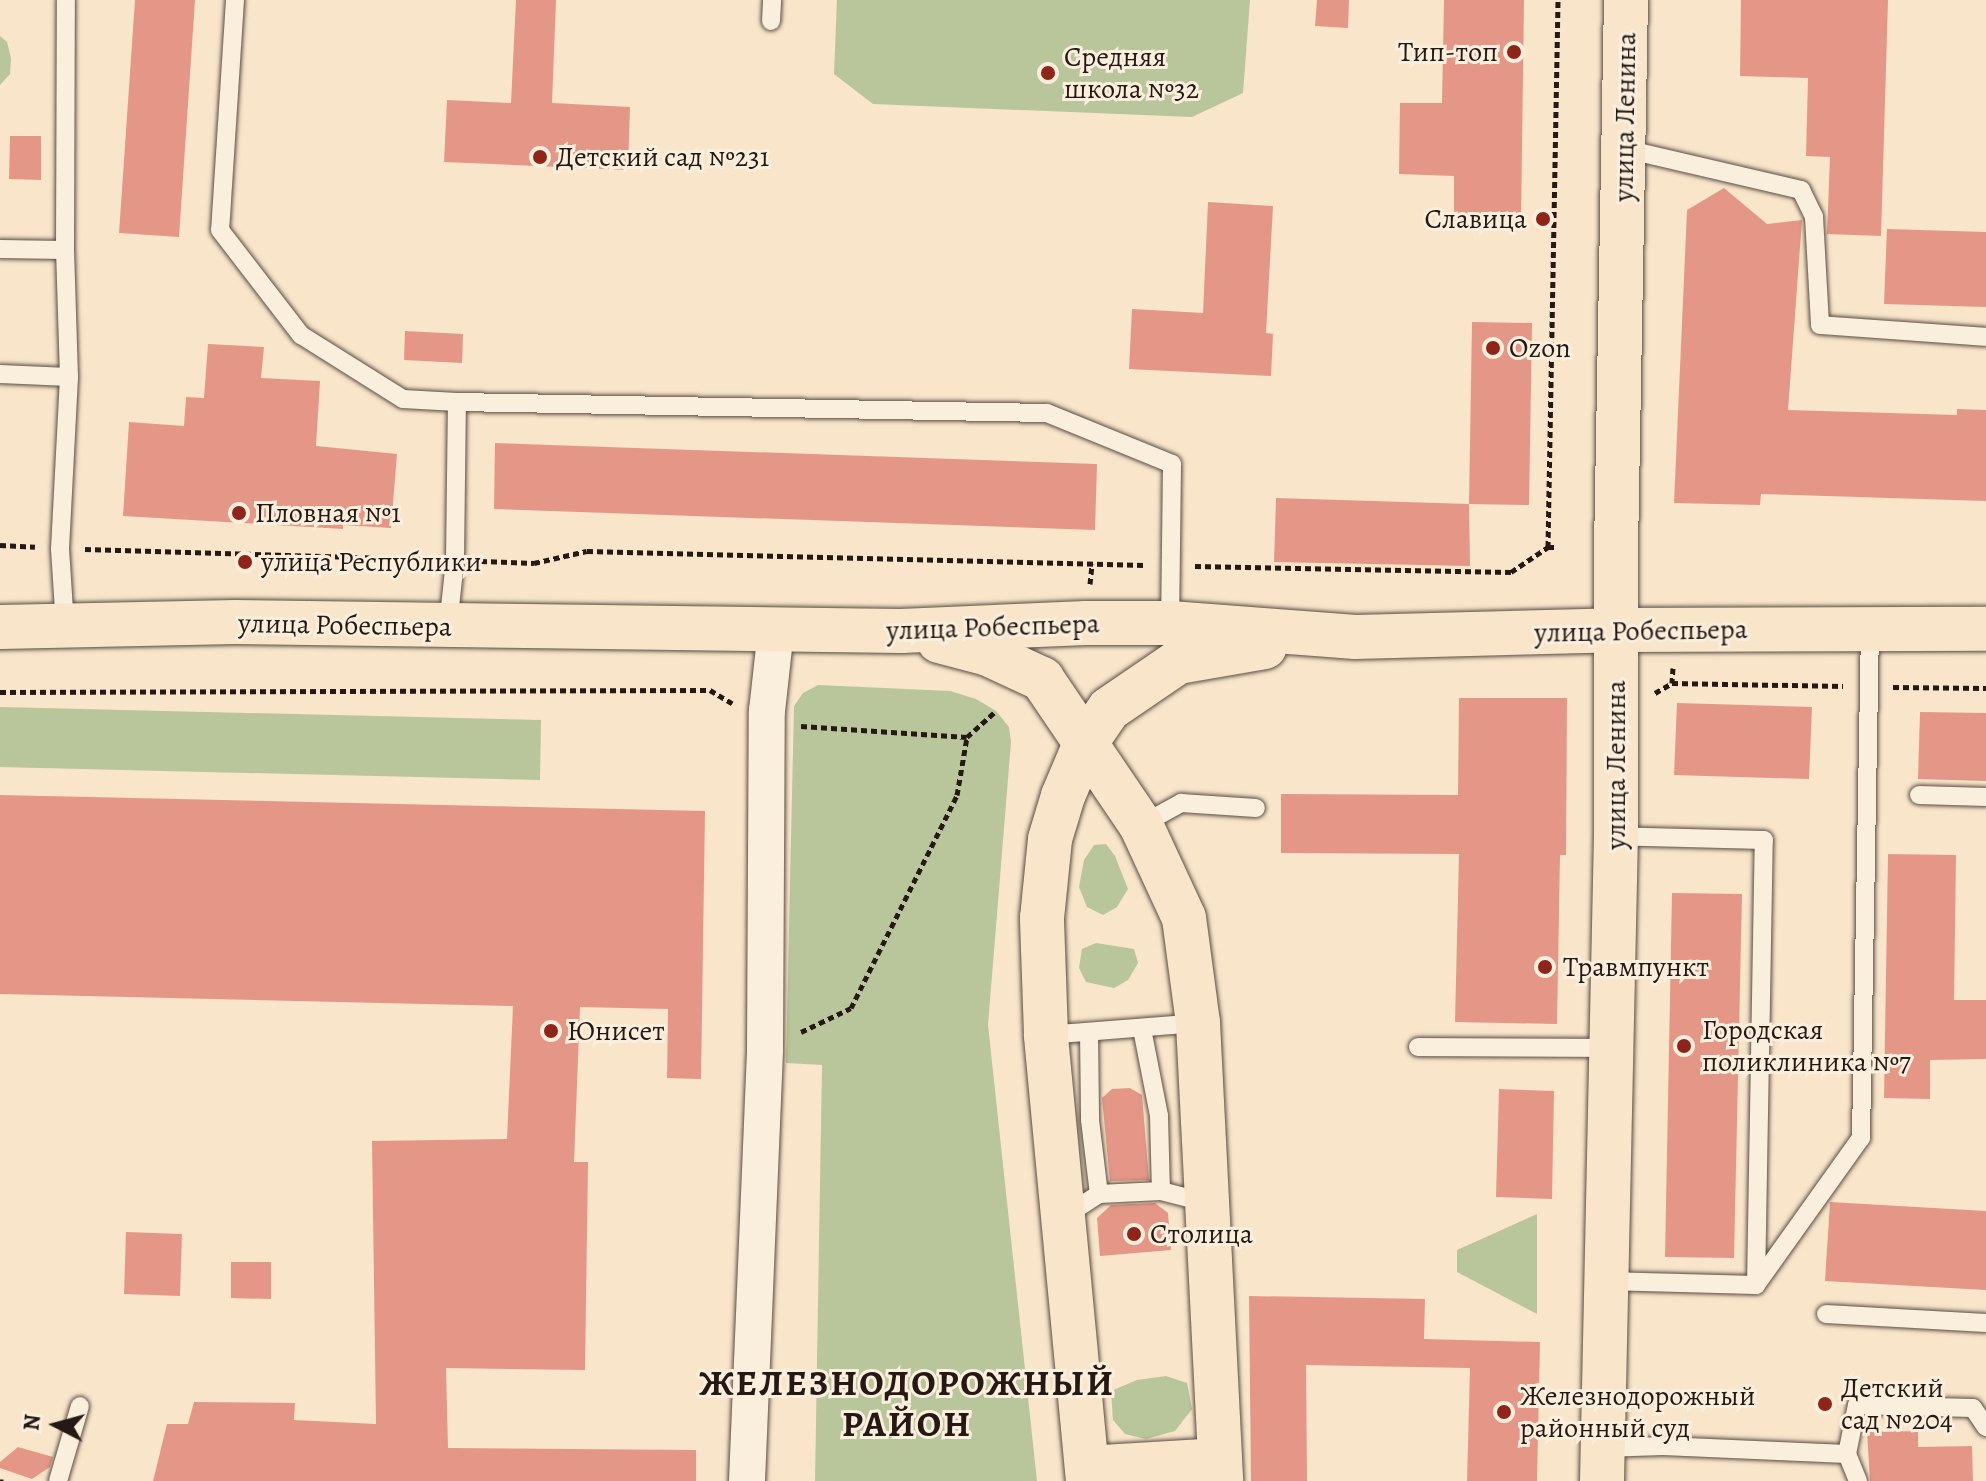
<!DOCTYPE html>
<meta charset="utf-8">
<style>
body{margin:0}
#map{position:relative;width:1986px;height:1481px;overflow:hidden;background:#f8e5ca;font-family:Alegreya,serif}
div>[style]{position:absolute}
.green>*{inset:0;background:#b9c59a}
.building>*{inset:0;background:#e59787}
.path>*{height:5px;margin-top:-2.5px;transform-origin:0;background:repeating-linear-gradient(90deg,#261915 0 6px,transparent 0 10px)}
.roads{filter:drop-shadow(0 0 2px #5a4c42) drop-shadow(0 0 2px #5a4c42)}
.lane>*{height:18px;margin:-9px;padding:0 9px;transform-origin:9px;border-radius:9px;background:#faeedd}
.street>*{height:36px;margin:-18px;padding:0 18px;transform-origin:18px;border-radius:18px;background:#faeedd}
.primary>*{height:44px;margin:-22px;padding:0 22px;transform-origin:22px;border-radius:22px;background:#f8e5ca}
.dots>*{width:22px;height:22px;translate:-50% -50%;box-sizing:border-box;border:4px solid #faeedd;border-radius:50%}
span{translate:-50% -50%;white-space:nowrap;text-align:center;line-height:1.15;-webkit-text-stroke:6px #faeedd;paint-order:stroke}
.poi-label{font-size:28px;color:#261915}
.right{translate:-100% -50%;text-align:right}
.left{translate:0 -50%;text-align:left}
.street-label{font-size:28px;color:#261915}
.district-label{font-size:36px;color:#261915;font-weight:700;letter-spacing:2px}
.north{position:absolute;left:16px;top:1385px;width:80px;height:80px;-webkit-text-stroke:6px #faeedd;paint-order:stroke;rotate:276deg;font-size:22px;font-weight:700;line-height:32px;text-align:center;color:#261915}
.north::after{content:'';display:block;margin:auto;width:28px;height:36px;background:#261915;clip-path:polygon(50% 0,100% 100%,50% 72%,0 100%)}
</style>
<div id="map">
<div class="green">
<i style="clip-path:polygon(837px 0,1250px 0,1243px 93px,1192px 117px,873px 104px,834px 74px)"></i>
<i style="clip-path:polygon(0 36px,7px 42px,11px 58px,10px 74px,0 85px)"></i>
<i style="clip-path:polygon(818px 685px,950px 691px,976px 699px,996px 711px,1009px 727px,1011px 742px,988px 1025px,1037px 1481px,815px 1481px,822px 1065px,786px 1063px,794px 706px,803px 693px)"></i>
<i style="clip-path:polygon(0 707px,541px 720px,540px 780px,0 767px)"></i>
<i style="clip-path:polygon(1106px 844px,1115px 856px,1128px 889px,1117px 907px,1103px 915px,1087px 907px,1079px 887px,1084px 860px,1094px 845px)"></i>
<i style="clip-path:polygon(1096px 943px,1134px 949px,1138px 963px,1128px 980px,1114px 988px,1086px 982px,1079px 968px,1082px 949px)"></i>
<i style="clip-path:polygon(1537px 1214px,1537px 1314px,1457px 1272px,1457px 1250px)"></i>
<i style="clip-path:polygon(1166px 1376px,1187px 1383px,1192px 1409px,1175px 1431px,1146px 1439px,1125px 1434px,1113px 1420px,1111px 1391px,1137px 1380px)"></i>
</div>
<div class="building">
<i style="clip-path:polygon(135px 0,195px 0,179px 237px,119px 233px)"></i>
<i style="clip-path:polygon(516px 0,556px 0,552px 103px,630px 107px,628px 170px,444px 162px,447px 100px,511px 103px)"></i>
<i style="clip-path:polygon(1317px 0,1349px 0,1348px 28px,1315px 26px)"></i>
<i style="clip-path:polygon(1444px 0,1524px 0,1521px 220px,1454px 221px,1454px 176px,1399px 174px,1400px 103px,1442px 103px)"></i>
<i style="clip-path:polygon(1741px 0,1888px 0,1881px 236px,1827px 234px,1830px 157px,1806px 156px,1808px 78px,1740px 76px)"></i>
<i style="clip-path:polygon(10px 136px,41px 136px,41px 180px,9px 179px)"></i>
<i style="clip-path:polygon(1724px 188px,1767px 224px,1802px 220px,1788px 410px,1957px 415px,1957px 409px,1986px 410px,1986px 501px,1761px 494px,1760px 505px,1674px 503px,1687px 210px)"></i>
<i style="clip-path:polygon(1208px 202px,1273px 206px,1266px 333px,1273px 334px,1271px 376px,1129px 369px,1132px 309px,1203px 313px)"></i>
<i style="clip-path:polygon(1887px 229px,1986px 232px,1986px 307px,1884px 304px)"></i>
<i style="clip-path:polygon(1472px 322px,1532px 323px,1529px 505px,1469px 504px)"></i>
<i style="clip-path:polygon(405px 331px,463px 334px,462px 363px,404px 360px)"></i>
<i style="clip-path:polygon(208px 344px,264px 347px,261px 378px,320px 381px,316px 446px,397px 454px,391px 528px,343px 525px,343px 529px,123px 516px,129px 422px,184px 426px,186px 397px,204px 398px)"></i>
<i style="clip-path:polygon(495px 443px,1097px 464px,1095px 530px,494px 509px)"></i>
<i style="clip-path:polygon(1276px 498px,1469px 504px,1470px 566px,1274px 562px)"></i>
<i style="clip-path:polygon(1459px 698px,1567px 698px,1566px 855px,1560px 855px,1557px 1024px,1455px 1022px,1459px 854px,1281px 853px,1281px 794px,1458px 795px)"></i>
<i style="clip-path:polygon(1677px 703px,1812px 707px,1809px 779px,1674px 775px)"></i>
<i style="clip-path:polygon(1920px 712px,1986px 713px,1986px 781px,1918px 779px)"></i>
<i style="clip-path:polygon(0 795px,705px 811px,701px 1079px,667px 1078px,668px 1009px,580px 1007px,574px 1162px,588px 1162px,585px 1370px,446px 1368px,448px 1448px,696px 1450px,696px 1481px,153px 1481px,167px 1424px,188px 1424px,194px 1402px,295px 1403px,294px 1420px,376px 1424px,372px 1141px,507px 1139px,513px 1006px,0 994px)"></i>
<i style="clip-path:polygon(1888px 854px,1956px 855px,1954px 1000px,1986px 1000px,1986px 1059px,1930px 1060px,1930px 1099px,1884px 1098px)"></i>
<i style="clip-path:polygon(1672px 893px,1742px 894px,1734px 1258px,1665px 1257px)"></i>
<i style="clip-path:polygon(1130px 1088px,1142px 1095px,1149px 1180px,1110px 1181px,1102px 1098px,1112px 1089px)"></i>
<i style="clip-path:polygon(1499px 1089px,1554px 1091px,1552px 1199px,1496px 1197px)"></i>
<i style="clip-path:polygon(1830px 1202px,1986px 1211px,1986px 1290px,1825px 1281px)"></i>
<i style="clip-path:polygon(1155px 1203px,1168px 1213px,1171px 1250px,1100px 1256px,1097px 1218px,1111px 1205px)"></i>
<i style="clip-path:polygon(126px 1232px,182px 1234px,180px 1296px,124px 1294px)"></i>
<i style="clip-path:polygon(231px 1262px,271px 1262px,271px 1299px,231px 1298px)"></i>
<i style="clip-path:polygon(1249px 1296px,1425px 1299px,1424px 1339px,1540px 1342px,1537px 1481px,1467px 1481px,1470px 1368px,1306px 1365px,1307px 1481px,1251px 1481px)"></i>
<i style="clip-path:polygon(1918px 1431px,1918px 1447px,1972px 1446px,1973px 1481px,1870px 1481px,1867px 1432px)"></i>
<i style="clip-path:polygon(18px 1447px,53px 1457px,50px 1467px,32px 1479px,0 1468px,0 1462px)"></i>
</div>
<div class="path">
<i style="left:0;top:545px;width:35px;rotate:3deg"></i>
<i style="left:1548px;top:547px;width:547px;rotate:-88.95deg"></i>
<i style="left:85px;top:549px;width:346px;rotate:1.7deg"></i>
<i style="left:481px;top:561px;width:53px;rotate:2.2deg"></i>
<i style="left:534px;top:563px;width:54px;rotate:-12.8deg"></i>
<i style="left:587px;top:551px;width:558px;rotate:1.44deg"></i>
<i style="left:1195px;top:566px;width:316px;rotate:1.1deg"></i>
<i style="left:1511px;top:572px;width:45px;rotate:-34deg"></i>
<i style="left:1548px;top:547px;width:9px"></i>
<i style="left:1090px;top:584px;width:20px;rotate:-84deg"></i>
<i style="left:1673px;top:668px;width:15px;rotate:94deg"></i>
<i style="left:1672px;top:683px;width:171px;rotate:1deg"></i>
<i style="left:1893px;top:687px;width:93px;rotate:0.6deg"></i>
<i style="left:0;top:692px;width:710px;rotate:-0.16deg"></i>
<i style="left:710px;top:690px;width:26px;rotate:31deg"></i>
<i style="left:1655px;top:693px;width:20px;rotate:-30deg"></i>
<i style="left:801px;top:726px;width:166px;rotate:3.8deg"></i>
<i style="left:801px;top:1032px;width:55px;rotate:-25.6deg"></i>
<i style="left:851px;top:1008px;width:238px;rotate:-63.5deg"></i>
<i style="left:957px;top:795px;width:59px;rotate:-80.2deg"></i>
<i style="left:967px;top:737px;width:39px;rotate:-42deg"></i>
<i style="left:1px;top:1481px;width:2px;rotate:-90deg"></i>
</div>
<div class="roads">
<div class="lane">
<i style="left:235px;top:0;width:230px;rotate:93.7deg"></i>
<i style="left:220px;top:230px;width:133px;rotate:52.4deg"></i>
<i style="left:301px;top:335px;width:120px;rotate:32.1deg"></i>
<i style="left:403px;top:399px;width:54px;rotate:3.2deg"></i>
<i style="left:771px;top:21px;width:21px;rotate:-87deg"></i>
<i style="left:1625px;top:149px;width:181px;rotate:13.1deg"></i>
<i style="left:1801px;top:190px;width:30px;rotate:64deg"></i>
<i style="left:1814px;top:217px;width:108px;rotate:86.8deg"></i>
<i style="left:1820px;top:325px;width:166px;rotate:4.1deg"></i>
<i style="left:0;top:249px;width:65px;rotate:0.9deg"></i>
<i style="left:0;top:374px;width:69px;rotate:2.5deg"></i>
<i style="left:65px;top:626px;width:77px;rotate:-93.7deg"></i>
<i style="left:60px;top:549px;width:172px;rotate:-87deg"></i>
<i style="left:69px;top:377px;width:127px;rotate:-91.8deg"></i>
<i style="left:65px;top:250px;width:250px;rotate:-89.8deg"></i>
<i style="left:448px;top:626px;width:66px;rotate:-83.9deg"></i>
<i style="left:455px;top:560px;width:158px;rotate:-89.3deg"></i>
<i style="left:457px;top:402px;width:590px;rotate:1.07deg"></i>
<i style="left:1047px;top:413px;width:135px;rotate:22.2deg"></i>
<i style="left:1172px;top:464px;width:159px;rotate:90.7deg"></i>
<i style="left:1919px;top:795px;width:67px;rotate:1.7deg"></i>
<i style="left:1141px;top:825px;width:46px;rotate:-28.8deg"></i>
<i style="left:1181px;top:803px;width:75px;rotate:3.8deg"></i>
<i style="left:1142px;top:1029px;width:89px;rotate:78.9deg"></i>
<i style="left:1159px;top:1116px;width:75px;rotate:88.5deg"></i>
<i style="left:1089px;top:1032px;width:88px;rotate:89.3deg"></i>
<i style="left:1090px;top:1120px;width:75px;rotate:83.1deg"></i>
<i style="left:1046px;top:1035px;width:152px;rotate:-4.5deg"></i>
<i style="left:1418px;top:1047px;width:193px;rotate:0.3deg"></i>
<i style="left:1065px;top:1216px;width:40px;rotate:-32.9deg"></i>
<i style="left:1099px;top:1194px;width:62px;rotate:-2.8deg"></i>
<i style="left:1161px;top:1191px;width:49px;rotate:14.3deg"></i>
<i style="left:1605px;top:1281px;width:151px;rotate:1.5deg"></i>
<i style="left:1756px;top:1285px;width:445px;rotate:-89deg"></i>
<i style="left:1764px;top:840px;width:148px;rotate:-178.5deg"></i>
<i style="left:1756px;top:1285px;width:181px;rotate:-54.5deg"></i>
<i style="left:1861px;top:1138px;width:509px;rotate:-88.99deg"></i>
<i style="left:1826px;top:1314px;width:160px;rotate:3.2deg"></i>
<i style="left:1602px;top:1448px;width:61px;rotate:-1.9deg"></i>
<i style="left:1663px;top:1446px;width:184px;rotate:2.5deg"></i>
<i style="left:58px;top:1481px;width:78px;rotate:-73.7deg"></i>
<i style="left:1858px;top:1481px;width:29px;rotate:-112deg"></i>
<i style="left:1847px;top:1454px;width:50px;rotate:-78.5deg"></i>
<i style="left:1857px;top:1405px;width:116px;rotate:1.5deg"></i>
<i style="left:1973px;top:1408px;width:23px;rotate:56deg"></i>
</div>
<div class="street">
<i style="left:747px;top:1481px;width:431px;rotate:-87.6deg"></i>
<i style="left:765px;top:1050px;width:339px;rotate:-89.7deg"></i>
<i style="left:767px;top:711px;width:81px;rotate:-83.7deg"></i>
</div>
<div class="primary">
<i style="left:0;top:627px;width:235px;rotate:-1.2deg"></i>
<i style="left:235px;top:622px;width:666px;rotate:0.77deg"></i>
<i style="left:901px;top:631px;width:185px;rotate:-2.5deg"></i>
<i style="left:1086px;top:623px;width:84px"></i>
<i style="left:1170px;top:623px;width:186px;rotate:4.3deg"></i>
<i style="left:1355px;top:637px;width:260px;rotate:-1.5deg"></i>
<i style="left:1615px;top:630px;width:371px;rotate:-0.2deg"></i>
<i style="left:939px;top:641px;width:51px;rotate:14.9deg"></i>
<i style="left:988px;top:654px;width:60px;rotate:24.8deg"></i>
<i style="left:1042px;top:679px;width:176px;rotate:55.9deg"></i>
<i style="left:1141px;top:825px;width:102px;rotate:65.2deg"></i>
<i style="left:1184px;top:918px;width:106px;rotate:82.4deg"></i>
<i style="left:1198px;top:1023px;width:459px;rotate:87.1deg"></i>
<i style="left:1087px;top:1468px;width:133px;rotate:-3.4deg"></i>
<i style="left:1088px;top:1481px;width:448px;rotate:-95.4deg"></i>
<i style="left:1046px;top:1035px;width:117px;rotate:-92deg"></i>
<i style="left:1042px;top:918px;width:79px;rotate:-84.2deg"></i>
<i style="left:1050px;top:839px;width:45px;rotate:-73.2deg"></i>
<i style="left:1063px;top:796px;width:56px;rotate:-67.1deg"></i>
<i style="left:1085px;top:744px;width:42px;rotate:-55.6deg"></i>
<i style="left:1109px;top:709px;width:83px;rotate:-34.3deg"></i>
<i style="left:1178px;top:662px;width:88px;rotate:-9.8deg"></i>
<i style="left:1602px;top:1481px;width:645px;rotate:-88.76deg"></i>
<i style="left:1616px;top:836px;width:287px;rotate:-90deg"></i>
<i style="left:1616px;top:549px;width:549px;rotate:-88.96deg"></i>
</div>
</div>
<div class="dots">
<i style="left:1514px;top:52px;background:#8f2418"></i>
<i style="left:1048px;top:73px;background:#8f2418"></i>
<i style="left:540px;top:157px;background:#8f2418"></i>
<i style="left:1543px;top:219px;background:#8f2418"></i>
<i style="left:1493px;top:348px;background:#8f2418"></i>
<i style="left:239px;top:513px;background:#8f2418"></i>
<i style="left:245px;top:562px;background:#8f2418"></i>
<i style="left:1545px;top:967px;background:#8f2418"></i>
<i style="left:551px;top:1031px;background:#8f2418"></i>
<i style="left:1684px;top:1046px;background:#8f2418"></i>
<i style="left:1134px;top:1234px;background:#8f2418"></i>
<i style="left:1825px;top:1404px;background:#8f2418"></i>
<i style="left:1504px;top:1412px;background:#8f2418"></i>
</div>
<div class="poi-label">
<span class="right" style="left:1498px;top:52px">Тип-топ</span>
<span class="left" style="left:1064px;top:73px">Средняя<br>школа №32</span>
<span class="left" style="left:556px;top:157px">Детский сад №231</span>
<span class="right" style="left:1527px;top:219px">Славица</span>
<span class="left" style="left:1509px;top:348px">Ozon</span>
<span class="left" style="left:255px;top:513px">Пловная №1</span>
<span class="left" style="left:261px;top:562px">улица Республики</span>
<span class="left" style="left:1563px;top:967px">Травмпункт</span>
<span class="left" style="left:1702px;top:1046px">Городская<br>поликлиника №7</span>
<span class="left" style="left:567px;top:1031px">Юнисет</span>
<span class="left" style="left:1150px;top:1234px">Столица</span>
<span class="left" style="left:1841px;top:1404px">Детский<br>сад №204</span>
<span class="left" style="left:1520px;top:1412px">Железнодорожный<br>районный суд</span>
</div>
<div class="street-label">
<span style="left:1625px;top:117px;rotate:-89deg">улица Ленина</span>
<span style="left:345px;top:625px;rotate:1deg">улица Робеспьера</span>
<span style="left:993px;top:627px;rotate:-2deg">улица Робеспьера</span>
<span style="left:1641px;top:631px;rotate:-1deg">улица Робеспьера</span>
<span style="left:1616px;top:765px;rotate:-90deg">улица Ленина</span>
</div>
<div class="district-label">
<span style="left:907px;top:1403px">ЖЕЛЕЗНОДОРОЖНЫЙ<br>РАЙОН</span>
</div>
<div class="north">N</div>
</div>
